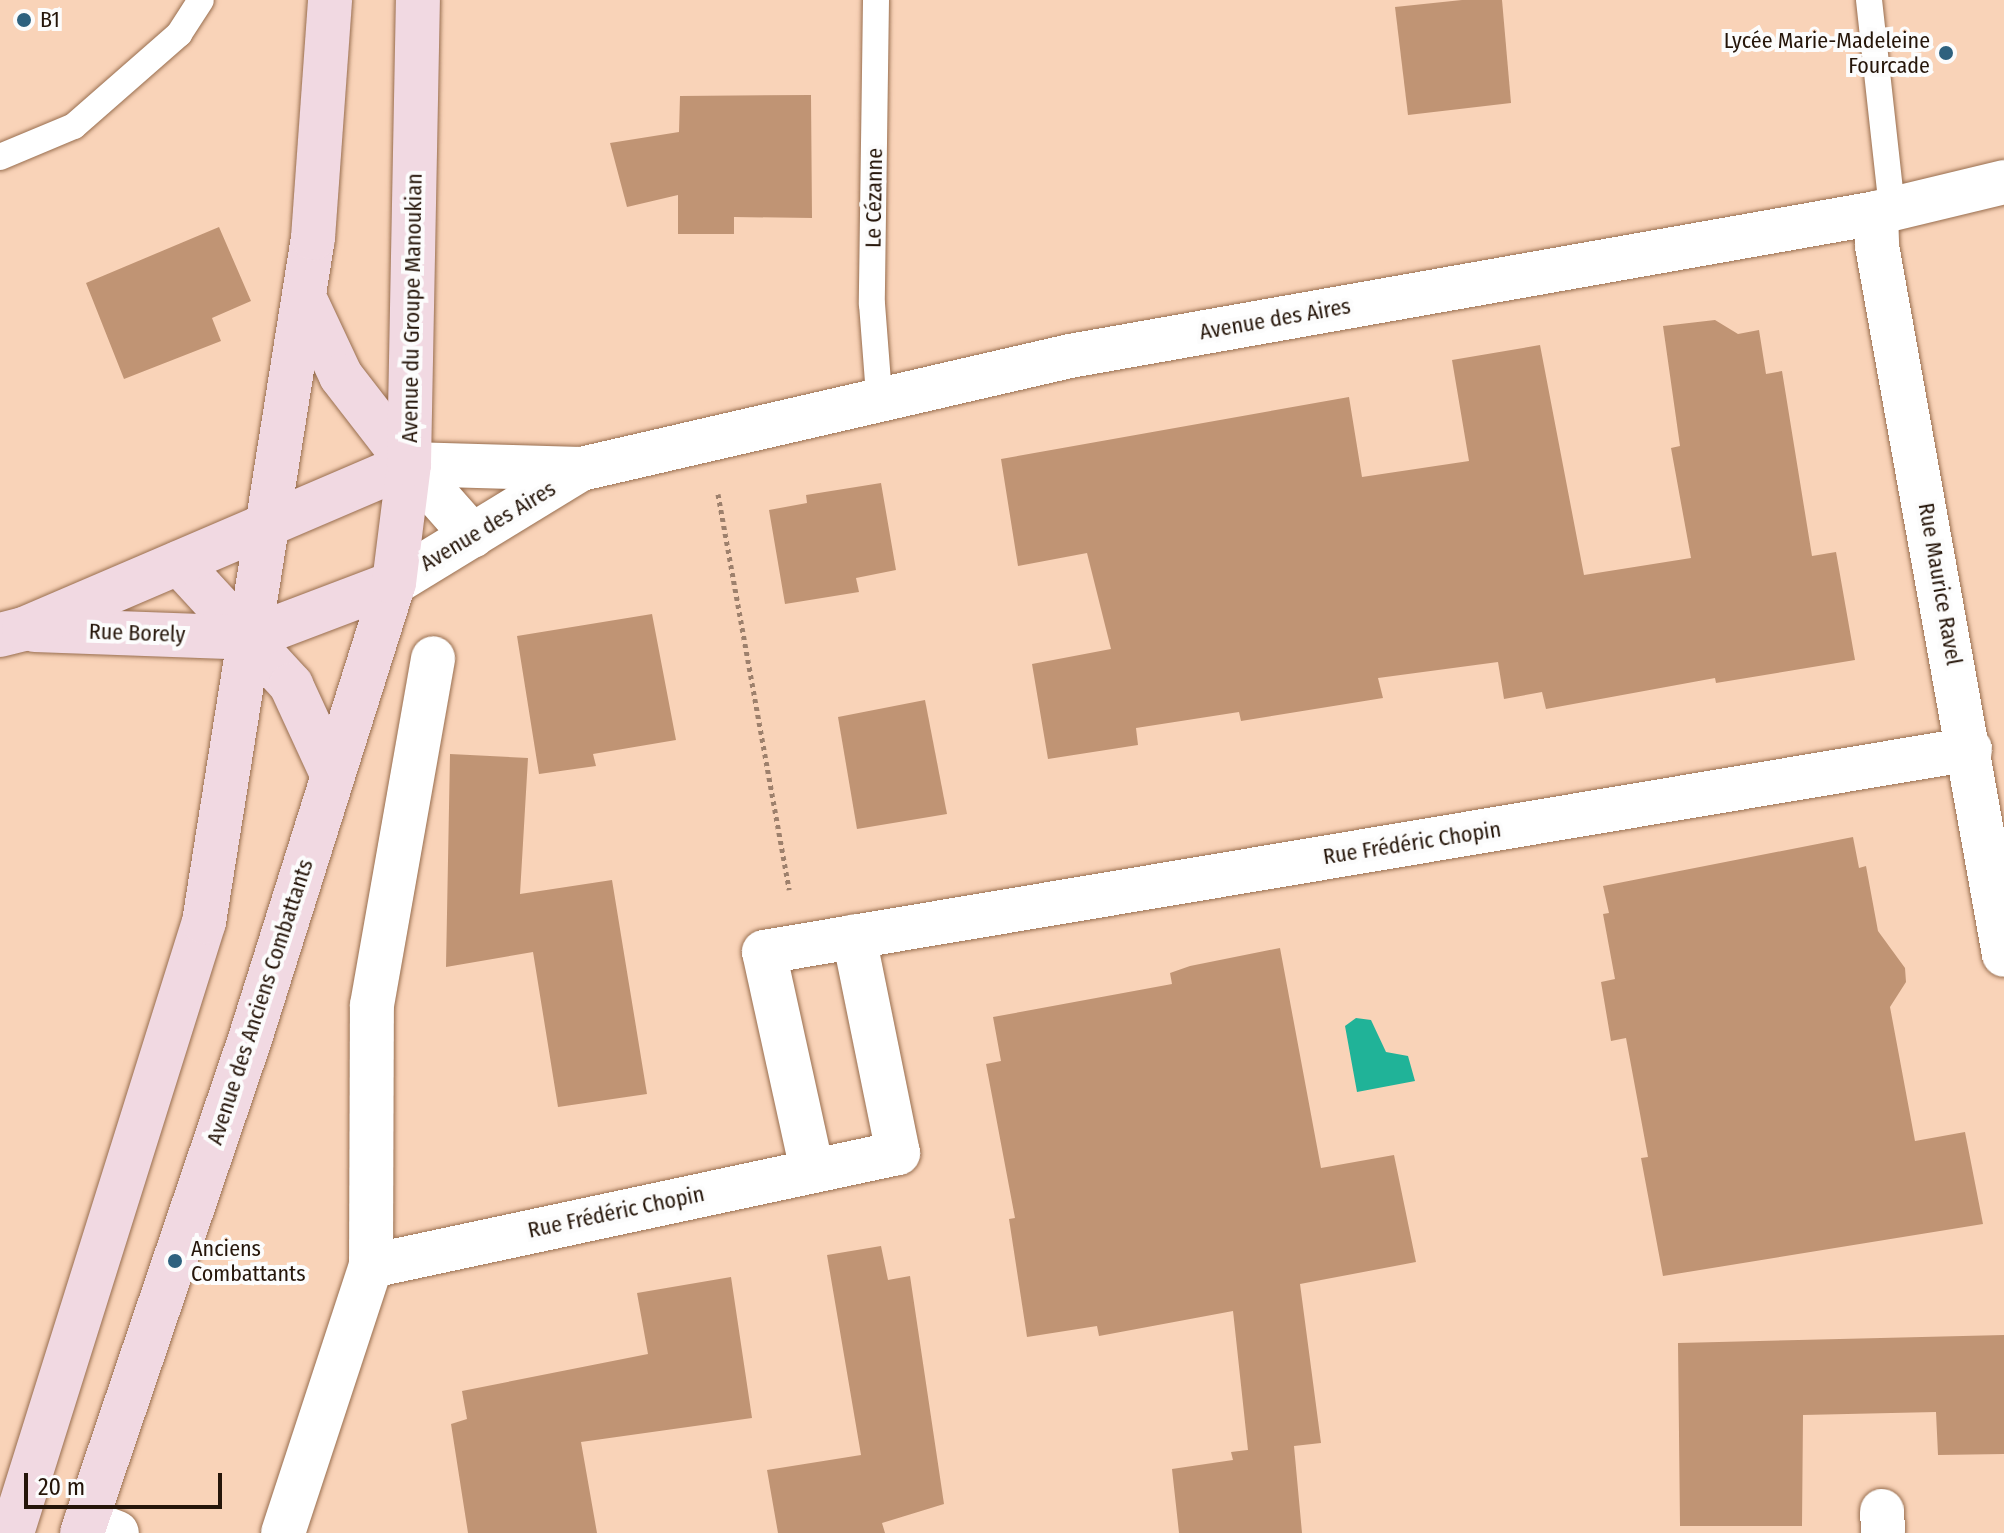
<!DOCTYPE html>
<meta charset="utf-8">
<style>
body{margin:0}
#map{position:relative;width:2004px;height:1533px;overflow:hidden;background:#f9d3b8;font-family:"Fira Sans Condensed",sans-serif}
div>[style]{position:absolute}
.water>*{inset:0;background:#20b398}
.building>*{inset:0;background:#c09474}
.path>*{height:5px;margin-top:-2.5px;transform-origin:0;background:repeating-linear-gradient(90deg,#9d806c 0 4px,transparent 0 8px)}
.roads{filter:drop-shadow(0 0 2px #986e4f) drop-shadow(0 0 2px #986e4f)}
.lane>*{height:26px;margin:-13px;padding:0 13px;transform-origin:13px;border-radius:13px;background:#fff}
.street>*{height:44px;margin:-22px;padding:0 22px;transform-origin:22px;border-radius:22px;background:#fff}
.secondary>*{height:44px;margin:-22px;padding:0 22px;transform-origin:22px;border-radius:22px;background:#f1d9e2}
.dots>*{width:22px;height:22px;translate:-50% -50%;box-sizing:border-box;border:4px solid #fcfcfc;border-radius:50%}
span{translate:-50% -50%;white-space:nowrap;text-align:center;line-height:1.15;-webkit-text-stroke:8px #fcfcfc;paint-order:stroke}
.poi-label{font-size:22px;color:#251509}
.left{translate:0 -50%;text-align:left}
.right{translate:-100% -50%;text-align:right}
.street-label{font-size:22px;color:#251509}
.scale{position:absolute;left:24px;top:1473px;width:198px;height:36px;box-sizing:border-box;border:4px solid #251509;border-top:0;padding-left:10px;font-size:24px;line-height:28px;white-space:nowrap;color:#251509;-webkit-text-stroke:6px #fcfcfc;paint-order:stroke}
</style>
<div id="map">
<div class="water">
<i style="clip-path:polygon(1356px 1018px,1371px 1020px,1386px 1052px,1408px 1056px,1415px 1081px,1357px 1092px,1345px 1026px)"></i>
</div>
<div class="building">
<i style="clip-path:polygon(1462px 0,1502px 0,1511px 103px,1408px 115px,1395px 7px)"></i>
<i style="clip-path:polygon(811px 95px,812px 218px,734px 217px,734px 234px,678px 234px,678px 195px,627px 207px,610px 143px,679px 132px,680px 96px)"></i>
<i style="clip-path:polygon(219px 227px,251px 301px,212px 318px,221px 341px,124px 379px,86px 283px)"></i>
<i style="clip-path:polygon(1715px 320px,1738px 334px,1759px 330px,1766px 374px,1782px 371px,1812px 556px,1836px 552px,1855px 660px,1716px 683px,1715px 678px,1546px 709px,1542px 692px,1504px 699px,1498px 662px,1378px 678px,1383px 698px,1241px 721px,1239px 712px,1136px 728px,1138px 745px,1048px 759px,1032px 664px,1111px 649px,1087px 553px,1018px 566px,1001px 459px,1349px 397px,1362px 477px,1469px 461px,1452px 360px,1540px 345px,1584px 575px,1691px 558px,1671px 448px,1680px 446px,1663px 326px)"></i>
<i style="clip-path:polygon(881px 483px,896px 570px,856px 578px,859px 592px,785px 604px,769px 510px,807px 503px,806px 495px)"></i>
<i style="clip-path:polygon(652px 614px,676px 740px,593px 754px,596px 766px,539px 774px,517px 636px)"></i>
<i style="clip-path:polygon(925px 700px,947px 814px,857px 829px,838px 717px)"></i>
<i style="clip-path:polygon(450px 754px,528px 758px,520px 894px,612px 880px,647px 1094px,558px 1107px,533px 952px,446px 967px)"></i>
<i style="clip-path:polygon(1853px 837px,1859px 868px,1866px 866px,1878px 931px,1905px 968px,1906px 982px,1890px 1007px,1915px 1141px,1965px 1132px,1983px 1224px,1663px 1276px,1641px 1158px,1648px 1157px,1626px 1038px,1611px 1041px,1601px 982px,1615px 979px,1603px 914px,1609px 913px,1603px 886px)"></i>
<i style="clip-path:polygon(1280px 948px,1321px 1168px,1394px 1155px,1416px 1262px,1300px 1284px,1321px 1443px,1294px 1446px,1302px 1533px,1179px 1533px,1172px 1469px,1233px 1460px,1231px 1452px,1264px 1448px,1248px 1450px,1233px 1311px,1099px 1336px,1097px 1326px,1027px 1337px,1009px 1219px,1015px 1218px,986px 1064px,1001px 1061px,993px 1017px,1172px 984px,1170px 973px,1190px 966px)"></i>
<i style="clip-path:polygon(881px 1246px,888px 1280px,910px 1276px,944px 1504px,882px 1523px,885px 1533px,778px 1533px,767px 1470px,861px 1455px,827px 1255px)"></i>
<i style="clip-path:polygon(731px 1277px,752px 1418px,581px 1442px,597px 1533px,468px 1533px,451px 1424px,467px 1419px,462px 1391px,648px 1354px,637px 1293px)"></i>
<i style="clip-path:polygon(2004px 1335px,2004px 1454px,1938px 1455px,1936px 1412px,1803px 1415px,1802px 1526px,1680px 1526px,1678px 1343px)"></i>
</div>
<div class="path">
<i style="left:718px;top:494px;width:402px;rotate:79.8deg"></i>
</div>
<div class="roads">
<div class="lane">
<i style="left:876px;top:0;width:304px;rotate:90.8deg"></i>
<i style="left:872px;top:304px;width:92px;rotate:85.6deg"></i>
<i style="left:1869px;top:0;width:211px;rotate:83.7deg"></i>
<i style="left:0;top:157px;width:80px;rotate:-22.7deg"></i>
<i style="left:74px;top:126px;width:140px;rotate:-41.2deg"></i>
<i style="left:179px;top:34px;width:40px;rotate:-57.1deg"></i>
</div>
<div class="street">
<i style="left:1876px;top:213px;width:33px;rotate:88deg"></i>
<i style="left:1877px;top:246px;width:720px;rotate:79.84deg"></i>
<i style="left:409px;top:464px;width:172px;rotate:1.7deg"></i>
<i style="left:581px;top:469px;width:502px;rotate:-13.01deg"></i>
<i style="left:1070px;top:356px;width:819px;rotate:-10.06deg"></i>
<i style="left:1876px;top:213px;width:132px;rotate:-13.6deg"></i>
<i style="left:409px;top:464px;width:96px;rotate:48.4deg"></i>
<i style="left:394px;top:583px;width:219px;rotate:-31.4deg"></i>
<i style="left:812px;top:1170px;width:223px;rotate:-102.4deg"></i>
<i style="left:764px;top:952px;width:1223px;rotate:-9.55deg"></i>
<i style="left:371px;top:1266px;width:261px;rotate:-89.8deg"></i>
<i style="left:372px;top:1005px;width:352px;rotate:-80deg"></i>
<i style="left:1882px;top:1511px;width:22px;rotate:87deg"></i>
<i style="left:86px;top:1521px;width:33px;rotate:21deg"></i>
<i style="left:283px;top:1533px;width:281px;rotate:-71.8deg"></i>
<i style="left:371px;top:1266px;width:539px;rotate:-12.1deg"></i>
<i style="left:898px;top:1153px;width:221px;rotate:-101.5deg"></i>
</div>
<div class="secondary">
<i style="left:304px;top:297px;width:87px;rotate:64.9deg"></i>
<i style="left:341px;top:376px;width:111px;rotate:52.3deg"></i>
<i style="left:179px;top:563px;width:166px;rotate:47.4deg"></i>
<i style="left:291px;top:685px;width:98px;rotate:65.3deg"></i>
<i style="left:35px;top:630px;width:214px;rotate:2.1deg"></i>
<i style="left:249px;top:638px;width:155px;rotate:-20.8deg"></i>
<i style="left:0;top:635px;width:25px;rotate:-14deg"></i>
<i style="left:24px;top:629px;width:419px;rotate:-23.2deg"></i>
<i style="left:12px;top:1533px;width:640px;rotate:-72.56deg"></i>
<i style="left:204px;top:922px;width:693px;rotate:-80.95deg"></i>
<i style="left:313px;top:238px;width:239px;rotate:-85.9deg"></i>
<i style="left:82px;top:1533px;width:522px;rotate:-71.22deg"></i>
<i style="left:250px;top:1039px;width:478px;rotate:-72.5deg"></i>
<i style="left:394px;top:583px;width:120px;rotate:-82.8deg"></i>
<i style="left:409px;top:464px;width:464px;rotate:-88.9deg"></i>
</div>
</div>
<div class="dots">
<i style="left:24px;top:20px;background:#2e617e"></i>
<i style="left:1946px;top:53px;background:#2e617e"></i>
<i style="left:175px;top:1261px;background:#2e617e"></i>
</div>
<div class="poi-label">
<span class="left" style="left:40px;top:20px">B1</span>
<span class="right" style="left:1930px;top:53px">Lycée Marie-Madeleine<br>Fourcade</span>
<span class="left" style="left:191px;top:1261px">Anciens<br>Combattants</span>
</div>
<div class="street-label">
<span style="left:874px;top:198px;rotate:-89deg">Le Cézanne</span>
<span style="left:412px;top:308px;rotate:-89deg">Avenue du Groupe Manoukian</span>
<span style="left:1275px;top:319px;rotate:-10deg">Avenue des Aires</span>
<span style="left:488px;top:526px;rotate:-31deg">Avenue des Aires</span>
<span style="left:1940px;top:584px;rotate:80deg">Rue Maurice Ravel</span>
<span style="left:137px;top:633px;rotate:2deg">Rue Borely</span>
<span style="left:1412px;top:843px;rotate:-9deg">Rue Frédéric Chopin</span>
<span style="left:260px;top:1002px;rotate:-72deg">Avenue des Anciens Combattants</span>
<span style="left:616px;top:1212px;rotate:-12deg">Rue Frédéric Chopin</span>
</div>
<div class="scale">20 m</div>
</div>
